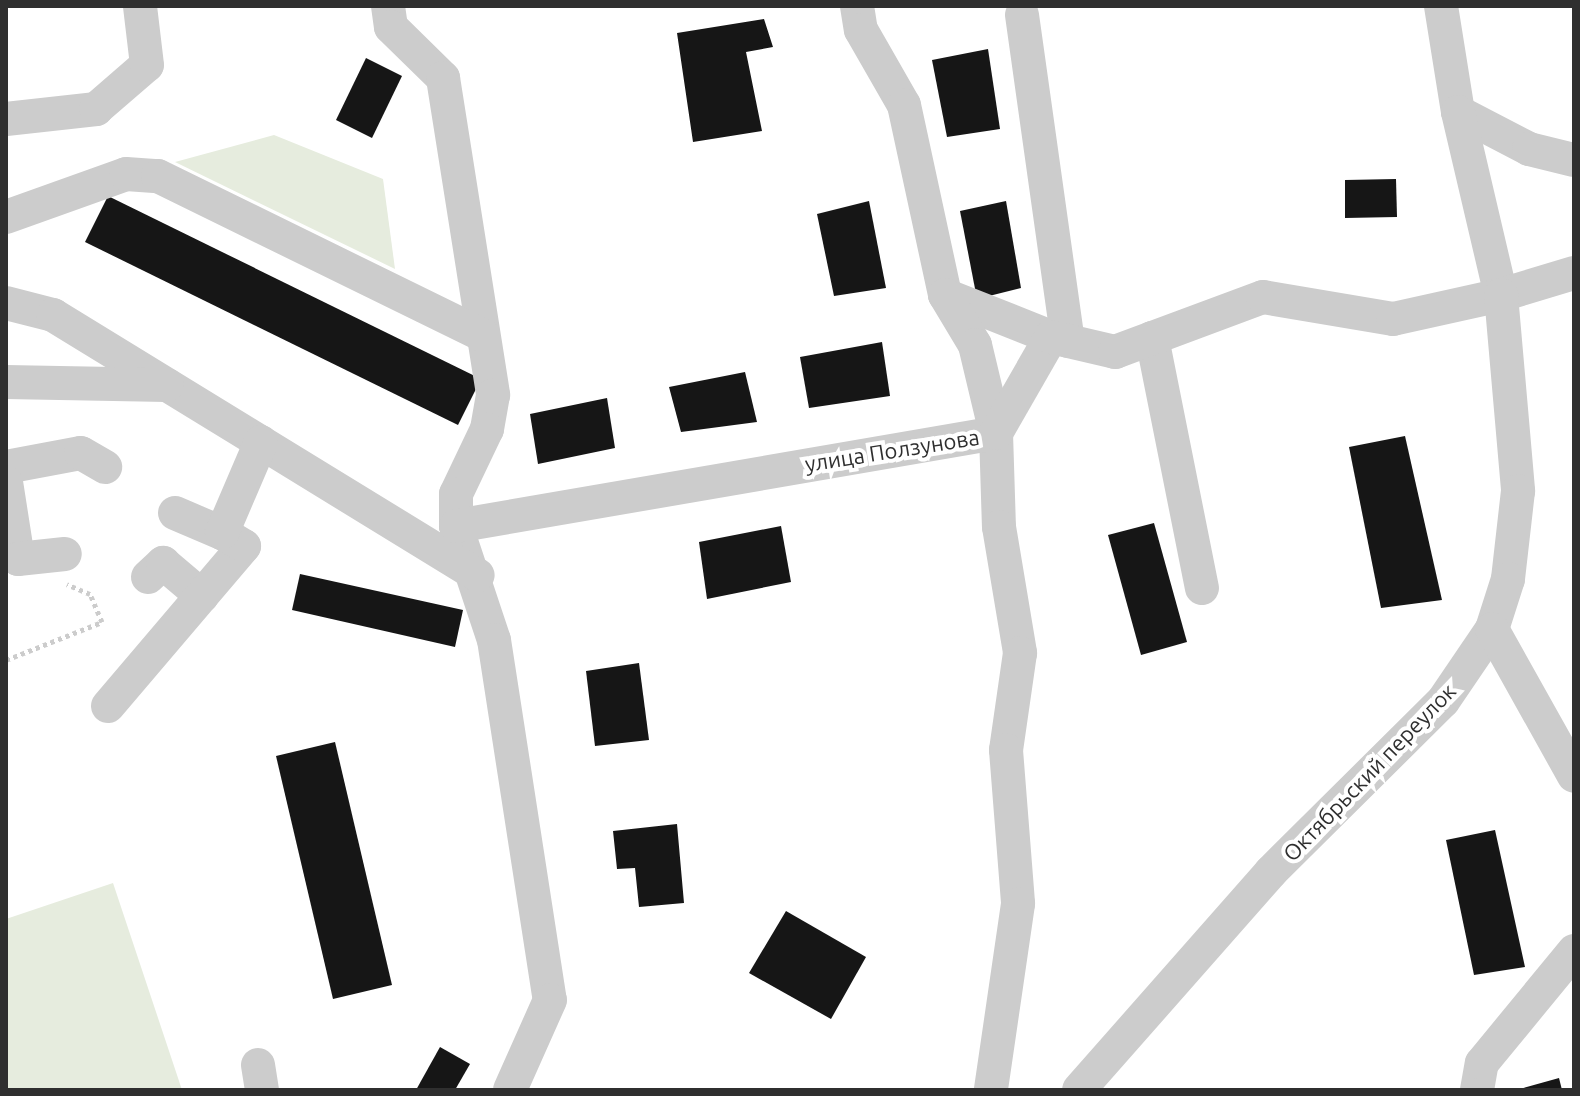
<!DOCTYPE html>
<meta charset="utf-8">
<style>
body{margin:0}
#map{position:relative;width:1580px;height:1096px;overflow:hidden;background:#fff;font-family:Ubuntu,sans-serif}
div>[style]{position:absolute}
.green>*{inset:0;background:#e6ecde}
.building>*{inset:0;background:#161616}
.path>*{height:5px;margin-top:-2.5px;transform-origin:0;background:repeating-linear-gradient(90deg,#ccc 0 4px,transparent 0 8px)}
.minor>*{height:34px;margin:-17px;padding:0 17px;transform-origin:17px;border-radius:17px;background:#ccc}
span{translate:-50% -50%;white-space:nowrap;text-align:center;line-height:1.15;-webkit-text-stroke:8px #fff;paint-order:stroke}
.street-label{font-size:22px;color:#2f2f2f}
.frame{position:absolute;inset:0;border:8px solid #2f2f2f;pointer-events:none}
</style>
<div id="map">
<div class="green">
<i style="clip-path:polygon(274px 135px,383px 179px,395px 269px,175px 162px)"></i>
<i style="clip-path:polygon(113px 883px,182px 1090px,6px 1090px,6px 919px)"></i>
</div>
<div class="building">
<i style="clip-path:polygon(764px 19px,773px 47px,746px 52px,762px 131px,693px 142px,677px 33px)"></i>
<i style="clip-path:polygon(988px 49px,1000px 129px,947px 137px,932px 60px)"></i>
<i style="clip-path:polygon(366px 58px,402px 76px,372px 138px,336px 120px)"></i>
<i style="clip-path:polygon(1396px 179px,1397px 217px,1345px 218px,1345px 180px)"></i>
<i style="clip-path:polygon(108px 196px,481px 379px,458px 425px,85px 242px)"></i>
<i style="clip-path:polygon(869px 201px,886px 288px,834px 296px,817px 214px)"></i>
<i style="clip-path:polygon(1006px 201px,1021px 288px,977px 299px,960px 211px)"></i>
<i style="clip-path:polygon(882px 342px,890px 396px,809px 408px,800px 357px)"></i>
<i style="clip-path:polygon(745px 372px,757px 422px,681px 432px,669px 387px)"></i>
<i style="clip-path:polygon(607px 398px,615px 448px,538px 464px,530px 414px)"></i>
<i style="clip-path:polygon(1405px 436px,1442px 600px,1381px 608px,1349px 447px)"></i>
<i style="clip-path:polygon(1154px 523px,1187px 642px,1141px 655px,1108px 535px)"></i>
<i style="clip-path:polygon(781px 526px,791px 582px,707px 599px,699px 542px)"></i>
<i style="clip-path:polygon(300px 574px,463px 610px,455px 647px,292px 610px)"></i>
<i style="clip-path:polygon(639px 663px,649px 740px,595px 746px,586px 671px)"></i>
<i style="clip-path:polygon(335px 742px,392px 985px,333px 999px,276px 756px)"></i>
<i style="clip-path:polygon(677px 824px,684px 903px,639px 907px,635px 868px,617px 869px,613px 831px)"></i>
<i style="clip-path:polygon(1495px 830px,1525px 967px,1474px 975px,1446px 840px)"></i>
<i style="clip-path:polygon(786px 911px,866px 957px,831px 1019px,749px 973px)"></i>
<i style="clip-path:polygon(440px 1047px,470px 1064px,455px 1090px,416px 1090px)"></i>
<i style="clip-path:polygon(1559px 1078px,1562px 1090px,1520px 1090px,1520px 1089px)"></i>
</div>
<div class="path">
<i style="left:6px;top:660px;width:103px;rotate:-21.6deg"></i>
<i style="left:102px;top:622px;width:30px;rotate:-113deg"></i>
<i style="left:90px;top:594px;width:25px;rotate:-157deg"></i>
</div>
<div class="minor">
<i style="left:388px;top:6px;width:21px;rotate:82deg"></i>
<i style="left:391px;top:27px;width:73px;rotate:44.4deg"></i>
<i style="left:443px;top:78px;width:321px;rotate:81deg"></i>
<i style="left:493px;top:395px;width:35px;rotate:100deg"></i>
<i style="left:487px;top:429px;width:72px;rotate:115.5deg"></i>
<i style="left:456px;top:494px;width:32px;rotate:90deg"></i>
<i style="left:456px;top:526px;width:120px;rotate:71.6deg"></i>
<i style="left:494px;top:640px;width:364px;rotate:81.2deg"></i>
<i style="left:550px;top:1000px;width:98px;rotate:114deg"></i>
<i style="left:857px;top:6px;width:24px;rotate:81deg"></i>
<i style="left:861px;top:30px;width:86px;rotate:60.2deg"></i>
<i style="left:904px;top:105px;width:194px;rotate:77.8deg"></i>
<i style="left:945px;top:295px;width:114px;rotate:21.6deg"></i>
<i style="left:1441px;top:6px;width:107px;rotate:80.9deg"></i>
<i style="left:1458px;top:112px;width:80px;rotate:27.5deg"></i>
<i style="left:1529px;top:149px;width:46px;rotate:13.7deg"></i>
<i style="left:1022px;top:15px;width:329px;rotate:82deg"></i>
<i style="left:1458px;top:112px;width:188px;rotate:76.8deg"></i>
<i style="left:1501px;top:295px;width:76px;rotate:-16.8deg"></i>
<i style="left:6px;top:119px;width:91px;rotate:-6.3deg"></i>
<i style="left:96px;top:109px;width:67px;rotate:-40.8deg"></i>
<i style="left:147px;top:65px;width:59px;rotate:-96.8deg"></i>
<i style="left:6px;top:217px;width:127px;rotate:-19.7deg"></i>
<i style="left:126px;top:174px;width:32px;rotate:4deg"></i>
<i style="left:158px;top:176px;width:362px;rotate:26.1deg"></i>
<i style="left:945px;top:295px;width:58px;rotate:59deg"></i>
<i style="left:975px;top:345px;width:90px;rotate:76.6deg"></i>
<i style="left:996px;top:433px;width:94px;rotate:88.2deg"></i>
<i style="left:999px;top:527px;width:128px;rotate:80.5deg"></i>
<i style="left:1020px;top:653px;width:98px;rotate:98.2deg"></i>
<i style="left:1006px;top:750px;width:154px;rotate:85.5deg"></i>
<i style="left:1018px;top:904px;width:188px;rotate:98.3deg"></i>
<i style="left:6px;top:303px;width:49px;rotate:14.3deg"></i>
<i style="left:53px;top:315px;width:498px;rotate:31.5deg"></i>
<i style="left:1152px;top:338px;width:255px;rotate:78.7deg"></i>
<i style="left:6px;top:382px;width:161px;rotate:1.1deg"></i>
<i style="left:6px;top:467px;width:76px;rotate:-10.6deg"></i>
<i style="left:81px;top:453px;width:28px;rotate:30deg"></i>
<i style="left:6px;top:482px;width:78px;rotate:81.1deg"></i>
<i style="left:18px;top:559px;width:47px;rotate:-6.1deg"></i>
<i style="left:175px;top:513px;width:51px;rotate:23.1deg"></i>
<i style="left:456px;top:526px;width:548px;rotate:-9.77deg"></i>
<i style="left:996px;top:433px;width:111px;rotate:-60.2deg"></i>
<i style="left:1051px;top:337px;width:66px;rotate:13.2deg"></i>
<i style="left:1115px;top:352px;width:158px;rotate:-20.4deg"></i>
<i style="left:1263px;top:297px;width:132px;rotate:9.6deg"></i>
<i style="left:1393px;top:319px;width:111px;rotate:-12.5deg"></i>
<i style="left:1501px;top:295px;width:197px;rotate:85deg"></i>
<i style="left:1518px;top:491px;width:89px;rotate:96.5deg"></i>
<i style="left:1508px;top:579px;width:52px;rotate:107.7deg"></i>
<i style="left:1492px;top:629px;width:87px;rotate:124.2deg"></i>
<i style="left:1443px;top:701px;width:243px;rotate:135.2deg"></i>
<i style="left:1271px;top:872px;width:290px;rotate:131.4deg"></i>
<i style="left:148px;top:577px;width:21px;rotate:-43deg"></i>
<i style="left:163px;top:563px;width:51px;rotate:40.2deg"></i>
<i style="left:1492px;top:629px;width:168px;rotate:60.8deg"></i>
<i style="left:108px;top:706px;width:210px;rotate:-49.6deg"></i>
<i style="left:244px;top:546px;width:26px;rotate:-149deg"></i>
<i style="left:222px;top:533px;width:99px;rotate:-66.8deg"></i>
<i style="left:258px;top:1065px;width:25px;rotate:81deg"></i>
<i style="left:1477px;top:1090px;width:27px;rotate:-80deg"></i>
<i style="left:1482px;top:1063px;width:145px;rotate:-50.6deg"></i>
</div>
<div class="street-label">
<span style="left:892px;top:450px;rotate:-9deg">улица Ползунова</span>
<span style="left:1369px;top:772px;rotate:-46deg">Октябрьский переулок</span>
</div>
<div class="frame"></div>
</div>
